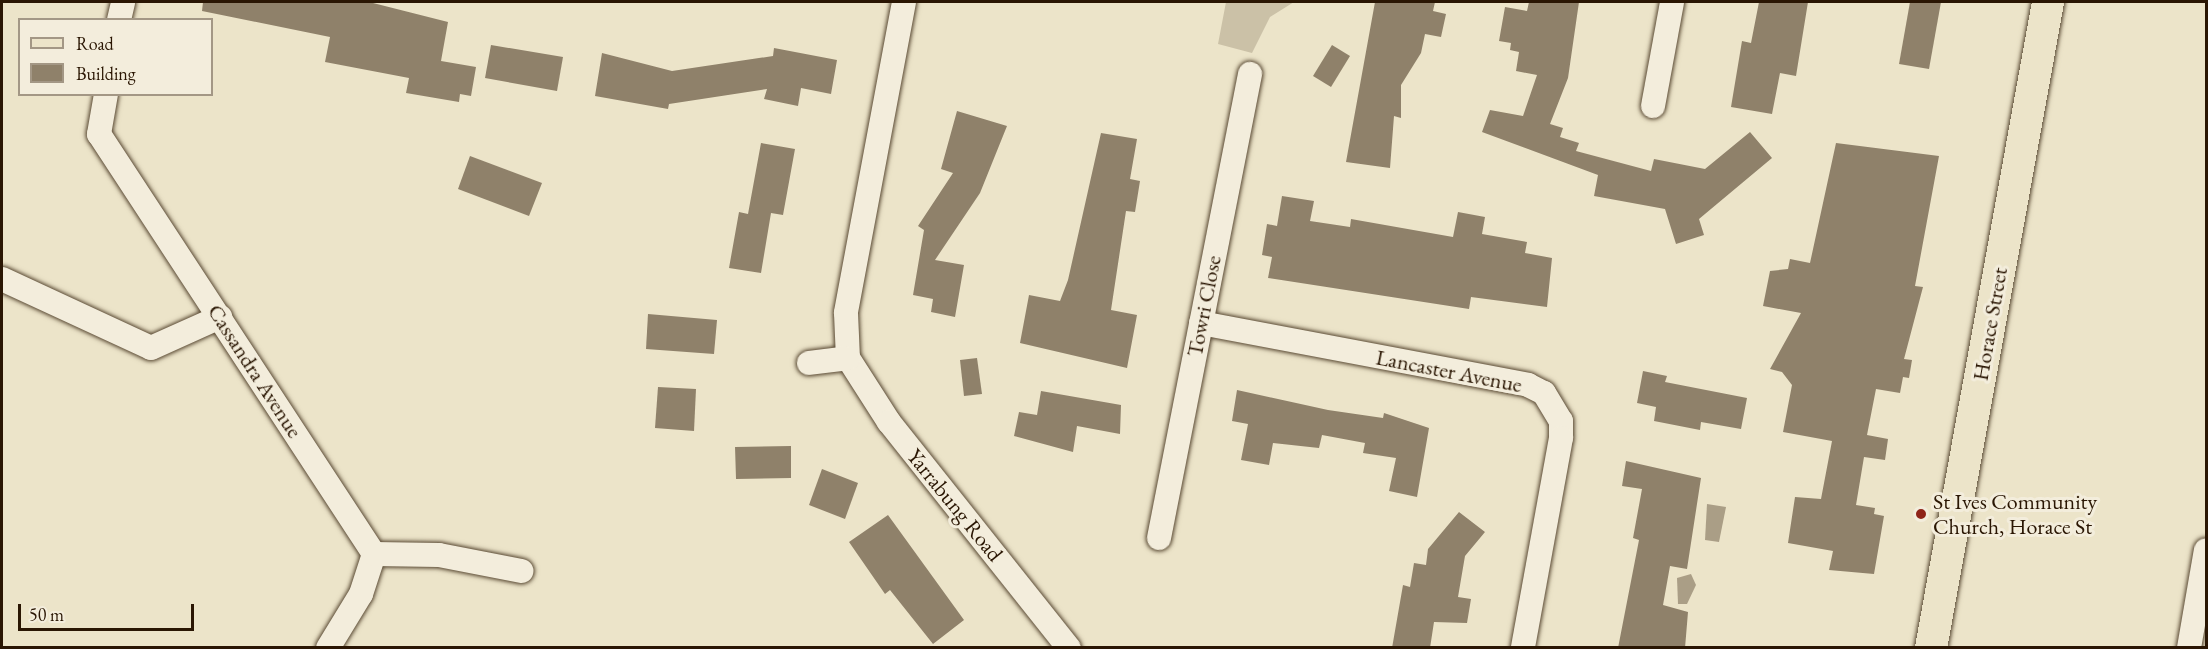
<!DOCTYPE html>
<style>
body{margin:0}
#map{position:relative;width:2208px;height:649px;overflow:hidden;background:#ece4c9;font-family:"EB Garamond",serif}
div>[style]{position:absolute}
.green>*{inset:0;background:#cbc1a7}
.water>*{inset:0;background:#aa9e86}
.building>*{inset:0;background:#8f816a}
.roads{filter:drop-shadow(0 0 2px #5a4a34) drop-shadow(0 0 2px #5a4a34)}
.minor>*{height:24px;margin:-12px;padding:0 12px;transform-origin:12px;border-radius:12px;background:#f3eddc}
.major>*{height:32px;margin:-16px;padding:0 16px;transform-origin:16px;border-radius:16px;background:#ece4c9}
.dots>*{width:16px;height:16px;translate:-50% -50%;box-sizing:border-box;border:3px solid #f3eddc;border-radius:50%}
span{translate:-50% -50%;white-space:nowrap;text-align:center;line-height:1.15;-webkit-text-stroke:6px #f3eddc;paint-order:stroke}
.street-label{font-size:22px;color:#2a1603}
.poi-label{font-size:22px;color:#2a1603}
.left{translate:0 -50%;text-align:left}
.frame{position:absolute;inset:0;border:3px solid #2a1603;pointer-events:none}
.legend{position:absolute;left:18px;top:18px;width:195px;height:78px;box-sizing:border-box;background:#f3eddc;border:2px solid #a39785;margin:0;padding:8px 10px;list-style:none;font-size:18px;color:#2a1603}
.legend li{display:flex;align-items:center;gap:12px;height:30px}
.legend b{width:30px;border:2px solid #a39785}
.scale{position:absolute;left:18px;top:604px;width:176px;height:27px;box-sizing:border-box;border:3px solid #2a1603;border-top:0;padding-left:8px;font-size:18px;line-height:21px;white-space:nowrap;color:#2a1603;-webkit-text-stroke:4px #f3eddc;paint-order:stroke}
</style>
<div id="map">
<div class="green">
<i style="clip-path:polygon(1226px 2px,1294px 2px,1270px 17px,1252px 53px,1218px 44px)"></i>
</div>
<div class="water">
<i style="clip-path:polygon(1707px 504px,1726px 507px,1719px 542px,1705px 540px)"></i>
<i style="clip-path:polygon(1691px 574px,1696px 585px,1687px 604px,1678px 604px,1677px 578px)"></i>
</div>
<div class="building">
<i style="clip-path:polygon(203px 2px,373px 3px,448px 22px,441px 61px,476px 67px,471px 96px,460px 94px,459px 102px,406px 93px,409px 78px,325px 62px,330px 37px,202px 11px)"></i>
<i style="clip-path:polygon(1375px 2px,1435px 2px,1433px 11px,1446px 14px,1441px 37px,1425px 34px,1421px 53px,1401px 85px,1401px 118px,1394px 116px,1390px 168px,1346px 162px)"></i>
<i style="clip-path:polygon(1529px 2px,1579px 2px,1568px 78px,1550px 124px,1563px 128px,1560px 137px,1579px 143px,1576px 151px,1651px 171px,1654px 159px,1705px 169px,1750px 132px,1772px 158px,1699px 219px,1704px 235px,1676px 244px,1665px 209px,1594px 196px,1598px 175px,1482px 132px,1490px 110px,1523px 116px,1537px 75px,1516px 71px,1519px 52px,1510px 50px,1511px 43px,1499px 41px,1505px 7px,1527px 11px)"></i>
<i style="clip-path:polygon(1759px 2px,1808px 2px,1796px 76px,1780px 73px,1772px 114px,1731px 107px,1742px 41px,1751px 43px)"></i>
<i style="clip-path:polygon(1910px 2px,1941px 2px,1929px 69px,1899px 64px)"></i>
<i style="clip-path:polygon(491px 45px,563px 57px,557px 91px,485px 78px)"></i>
<i style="clip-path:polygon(1332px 45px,1350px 56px,1331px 87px,1313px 76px)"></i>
<i style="clip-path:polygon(774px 48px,837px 60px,831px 94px,801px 88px,798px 106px,764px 99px,767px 89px,669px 104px,668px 109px,595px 96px,602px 53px,672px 71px,773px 56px)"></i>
<i style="clip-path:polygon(957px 111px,1007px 126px,980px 193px,935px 260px,964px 265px,955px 317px,931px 312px,933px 299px,913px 295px,924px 230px,918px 226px,953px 173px,941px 169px)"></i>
<i style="clip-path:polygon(1101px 133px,1137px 139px,1130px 179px,1140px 181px,1135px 212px,1126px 211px,1111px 310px,1137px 315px,1127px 368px,1020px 343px,1029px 295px,1060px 301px,1068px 280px)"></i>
<i style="clip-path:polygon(761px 143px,795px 149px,783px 215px,771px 213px,761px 273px,729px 268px,739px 212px,748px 214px)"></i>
<i style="clip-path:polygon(1836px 143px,1939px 156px,1915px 286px,1923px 287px,1904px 359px,1912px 360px,1909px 378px,1903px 377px,1900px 393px,1876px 389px,1867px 435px,1888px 439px,1885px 460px,1864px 457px,1856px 505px,1875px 508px,1874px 514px,1884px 516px,1874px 574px,1829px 570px,1833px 551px,1788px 543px,1795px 497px,1821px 499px,1832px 441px,1783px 432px,1792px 385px,1782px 372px,1770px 369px,1801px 313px,1763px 306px,1770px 271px,1788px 269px,1790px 259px,1810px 263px)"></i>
<i style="clip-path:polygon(470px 156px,542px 183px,529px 216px,458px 189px)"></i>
<i style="clip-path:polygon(1282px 196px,1314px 201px,1310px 221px,1350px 227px,1351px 219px,1453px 237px,1458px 212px,1485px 217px,1482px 234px,1527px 242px,1525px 253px,1552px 258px,1547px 307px,1471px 297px,1469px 309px,1268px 278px,1272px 257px,1262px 255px,1267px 224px,1277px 226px)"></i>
<i style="clip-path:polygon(648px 314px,717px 320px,714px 354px,646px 349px)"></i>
<i style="clip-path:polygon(977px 358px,982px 394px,964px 396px,960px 360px)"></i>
<i style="clip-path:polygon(1643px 371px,1667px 376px,1665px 382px,1747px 398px,1741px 429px,1701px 422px,1700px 430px,1654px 421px,1656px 407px,1637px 403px)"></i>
<i style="clip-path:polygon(658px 387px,696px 389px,694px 431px,655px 428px)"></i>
<i style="clip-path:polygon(1237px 390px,1328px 410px,1383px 418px,1384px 413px,1429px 428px,1417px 497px,1389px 491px,1396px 458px,1363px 453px,1365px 443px,1322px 435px,1319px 448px,1273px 443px,1269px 465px,1241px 460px,1248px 424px,1232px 421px)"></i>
<i style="clip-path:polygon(1041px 391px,1121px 405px,1120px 434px,1077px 426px,1073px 452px,1014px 436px,1019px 412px,1037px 415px)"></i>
<i style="clip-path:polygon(791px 446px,791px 478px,736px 479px,735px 447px)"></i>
<i style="clip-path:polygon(1626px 461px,1701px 478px,1687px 569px,1670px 566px,1663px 605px,1688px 612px,1685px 648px,1618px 648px,1639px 540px,1633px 538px,1642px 489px,1622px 486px)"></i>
<i style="clip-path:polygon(822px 469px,858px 483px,845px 519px,809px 505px)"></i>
<i style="clip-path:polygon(1459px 512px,1485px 532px,1465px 556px,1458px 597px,1471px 599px,1467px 623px,1434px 622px,1430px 648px,1392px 648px,1403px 585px,1410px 587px,1414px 563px,1426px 565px,1428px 549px)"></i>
<i style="clip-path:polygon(888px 515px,964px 620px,933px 644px,890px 590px,885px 594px,849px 542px)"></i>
</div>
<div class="roads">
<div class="minor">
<i style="left:904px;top:2px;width:316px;rotate:100.6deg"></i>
<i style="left:846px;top:313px;width:45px;rotate:87.5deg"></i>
<i style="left:848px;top:358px;width:76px;rotate:57.4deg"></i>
<i style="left:889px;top:422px;width:289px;rotate:51.5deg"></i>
<i style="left:119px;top:20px;width:18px;rotate:-77deg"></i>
<i style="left:106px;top:94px;width:41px;rotate:99.9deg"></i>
<i style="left:99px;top:134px;width:502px;rotate:56.78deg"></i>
<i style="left:374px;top:554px;width:42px;rotate:108deg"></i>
<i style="left:361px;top:594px;width:63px;rotate:121.4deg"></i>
<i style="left:1653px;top:106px;width:106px;rotate:-79.6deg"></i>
<i style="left:2px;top:279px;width:164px;rotate:24.8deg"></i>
<i style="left:151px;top:348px;width:76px;rotate:-24.2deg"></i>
<i style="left:1201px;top:323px;width:333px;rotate:10.7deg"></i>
<i style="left:1528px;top:385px;width:18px;rotate:27deg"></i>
<i style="left:1544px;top:393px;width:33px;rotate:59deg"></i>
<i style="left:1561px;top:421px;width:17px;rotate:90deg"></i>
<i style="left:1561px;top:438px;width:213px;rotate:100.3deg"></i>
<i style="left:809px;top:363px;width:39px;rotate:-7deg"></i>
<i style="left:1159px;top:538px;width:473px;rotate:-78.9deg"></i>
<i style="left:374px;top:554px;width:65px;rotate:0.9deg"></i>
<i style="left:439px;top:555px;width:84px;rotate:11deg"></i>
<i style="left:2189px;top:648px;width:99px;rotate:-80.2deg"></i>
</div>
<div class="major">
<i style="left:1931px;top:648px;width:657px;rotate:-79.73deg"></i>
</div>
</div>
<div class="dots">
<i style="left:1921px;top:514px;background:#8f2418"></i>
</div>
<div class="street-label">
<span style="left:1204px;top:306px;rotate:-79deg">Towri Close</span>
<span style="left:1990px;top:324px;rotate:-80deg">Horace Street</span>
<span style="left:255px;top:371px;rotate:57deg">Cassandra Avenue</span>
<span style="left:1449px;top:371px;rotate:11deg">Lancaster Avenue</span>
<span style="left:955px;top:505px;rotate:51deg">Yarrabung Road</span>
</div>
<div class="poi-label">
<span class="left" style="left:1933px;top:514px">St Ives Community<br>Church, Horace St</span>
</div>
<div class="frame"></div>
<ul class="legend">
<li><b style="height:8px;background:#ece4c9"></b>Road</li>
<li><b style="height:16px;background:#8f816a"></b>Building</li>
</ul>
<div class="scale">50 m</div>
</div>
